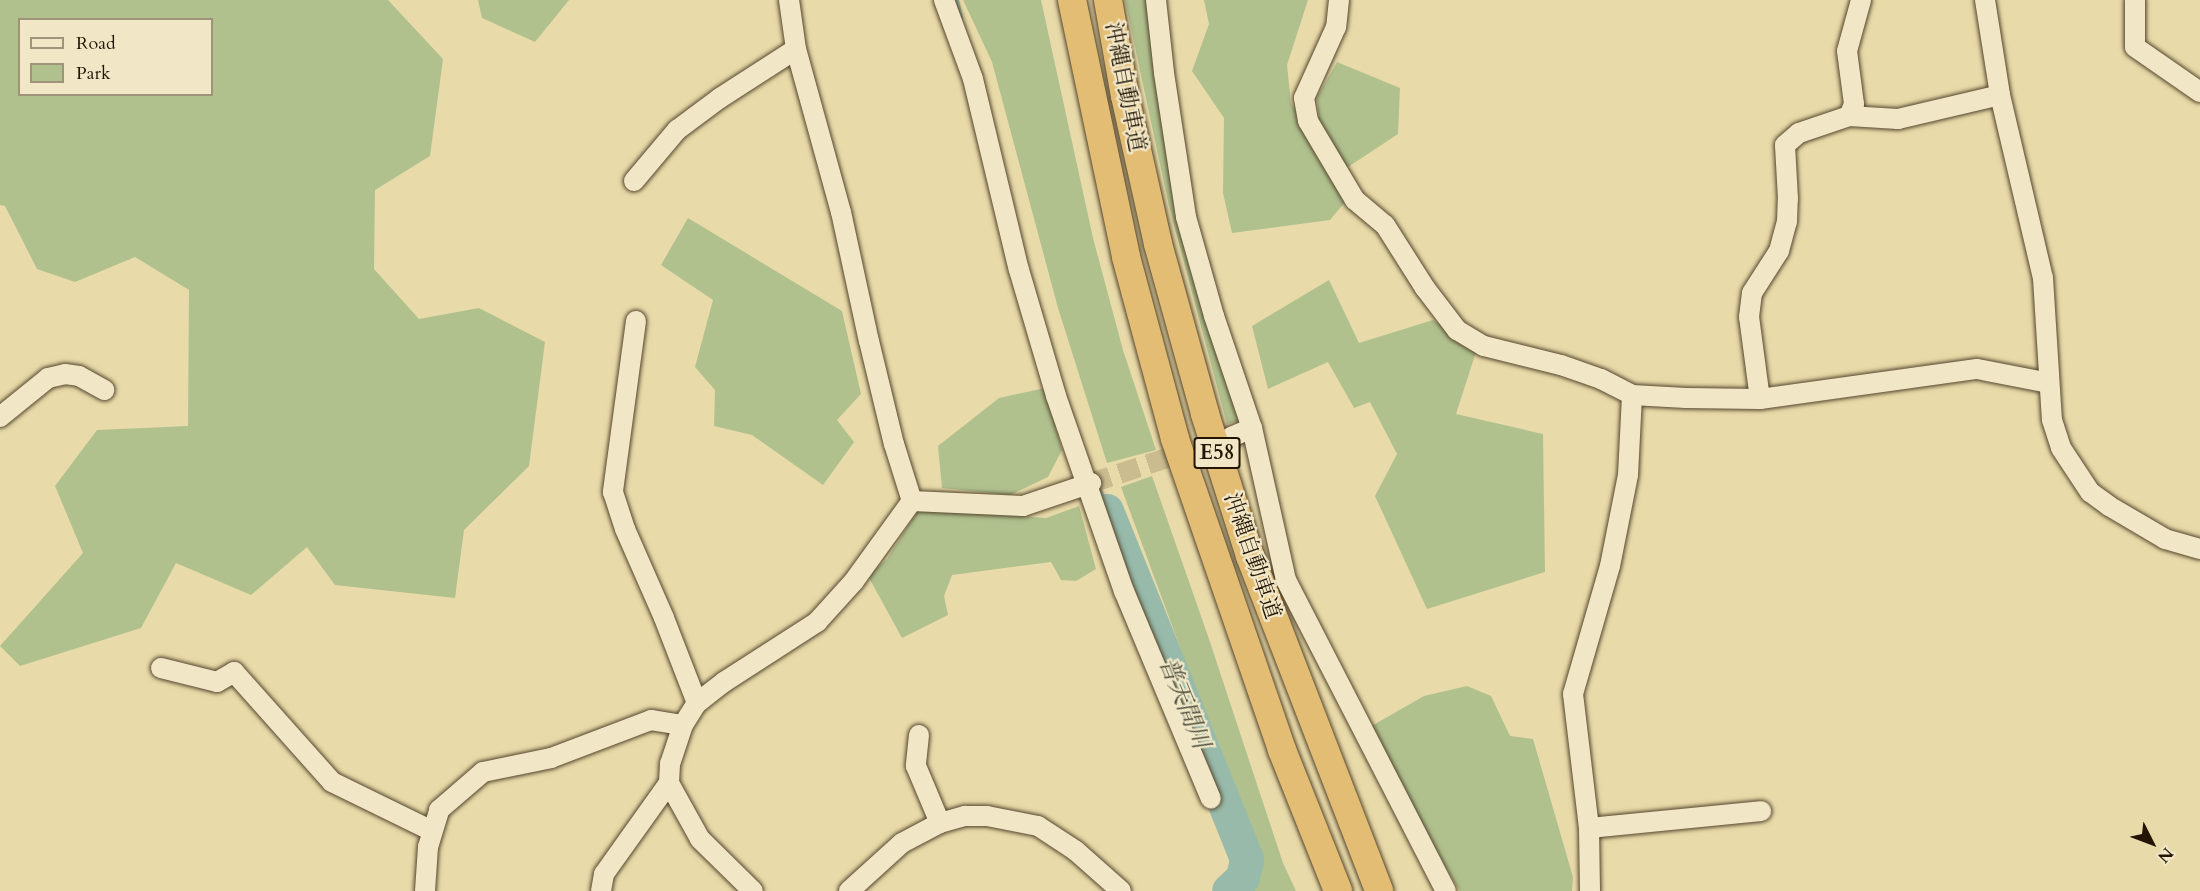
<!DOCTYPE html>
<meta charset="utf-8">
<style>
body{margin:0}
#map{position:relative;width:2200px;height:891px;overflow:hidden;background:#e9daa9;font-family:Cardo,"Noto Serif JP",serif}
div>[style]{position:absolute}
.green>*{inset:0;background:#b0c18e}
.stream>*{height:6px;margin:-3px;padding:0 3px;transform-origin:3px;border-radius:3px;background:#97baaa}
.river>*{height:34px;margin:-17px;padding:0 17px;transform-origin:17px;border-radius:17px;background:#97baaa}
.minor-tunnel>*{height:20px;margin-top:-10px;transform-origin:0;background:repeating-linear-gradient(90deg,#cbbc90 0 20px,transparent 0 30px)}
.roads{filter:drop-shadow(0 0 2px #54462d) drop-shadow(0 0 2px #54462d)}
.minor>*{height:20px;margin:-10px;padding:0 10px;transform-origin:10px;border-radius:10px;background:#f1e7c7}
.highway>*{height:28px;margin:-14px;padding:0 14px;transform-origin:14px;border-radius:14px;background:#e4bd74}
span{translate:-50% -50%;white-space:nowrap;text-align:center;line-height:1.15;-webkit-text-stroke:4.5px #f1e7c7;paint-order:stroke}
.shield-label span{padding:2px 4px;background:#f1e7c7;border:2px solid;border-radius:4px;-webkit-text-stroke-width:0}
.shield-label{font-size:21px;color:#231404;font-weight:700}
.street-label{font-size:22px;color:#231404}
.water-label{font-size:24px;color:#4c4e3e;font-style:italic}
.legend{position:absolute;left:18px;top:18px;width:195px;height:78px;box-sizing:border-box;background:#f1e7c7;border:2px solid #9f9379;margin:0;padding:8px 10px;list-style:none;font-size:18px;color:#231404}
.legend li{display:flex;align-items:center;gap:12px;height:30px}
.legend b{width:30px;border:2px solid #9f9379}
.north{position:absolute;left:2122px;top:813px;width:60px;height:60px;-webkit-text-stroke:4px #f1e7c7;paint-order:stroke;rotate:132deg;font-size:16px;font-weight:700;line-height:24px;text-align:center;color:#231404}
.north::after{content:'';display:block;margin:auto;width:21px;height:27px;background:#231404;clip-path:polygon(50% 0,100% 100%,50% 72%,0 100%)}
</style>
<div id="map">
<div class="green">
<i style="clip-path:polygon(evenodd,0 0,388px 0,443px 59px,430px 156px,375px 190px,374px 269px,419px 319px,479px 308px,545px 342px,529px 466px,464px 530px,455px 598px,335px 585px,307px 547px,251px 595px,176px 563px,141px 628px,20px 666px,0 646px,83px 553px,55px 486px,97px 430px,188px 426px,189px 290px,135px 257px,75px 282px,37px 269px,5px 206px,0 205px,0 0,20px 20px,212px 20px,212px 94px,20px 94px,20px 20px)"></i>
<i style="clip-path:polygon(478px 0,569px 0,535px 42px,482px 18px)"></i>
<i style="clip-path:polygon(963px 0,1041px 0,1093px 238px,1123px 350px,1156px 450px,1107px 463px,1058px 308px,992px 62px)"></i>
<i style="clip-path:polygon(1125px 0,1148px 0,1164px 121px,1241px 420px,1227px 424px,1169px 206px)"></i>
<i style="clip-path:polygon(1204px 0,1308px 0,1287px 65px,1291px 103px,1350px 196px,1330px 220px,1232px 233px,1223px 193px,1224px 118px,1192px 71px,1209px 24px)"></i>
<i style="clip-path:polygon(1337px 62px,1400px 88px,1398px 134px,1345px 169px,1319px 121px,1317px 97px)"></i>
<i style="clip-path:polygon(688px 218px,842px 311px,861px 394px,837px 420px,854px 442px,823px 485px,752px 435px,714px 426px,715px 390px,695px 367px,713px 300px,661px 265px)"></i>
<i style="clip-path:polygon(1329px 280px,1359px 343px,1433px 320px,1476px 352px,1456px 414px,1543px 434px,1545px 572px,1427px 609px,1375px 496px,1397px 454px,1370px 402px,1354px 408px,1328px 362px,1268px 389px,1252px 326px)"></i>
<i style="clip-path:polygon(1045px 388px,1062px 450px,1048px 477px,1010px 495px,942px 488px,938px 446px,999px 398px)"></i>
<i style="clip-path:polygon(1152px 476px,1209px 639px,1283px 863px,1296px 891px,1248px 891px,1261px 867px,1121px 487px)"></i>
<i style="clip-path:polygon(1079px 506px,1096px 569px,1076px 581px,1061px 580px,1051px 562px,952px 575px,944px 596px,948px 615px,902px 638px,868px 576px,887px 559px,919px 509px,1046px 518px)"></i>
<i style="clip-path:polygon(1467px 686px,1491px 696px,1510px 736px,1533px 739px,1573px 877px,1572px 891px,1460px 891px,1411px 808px,1368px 728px,1424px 696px)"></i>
</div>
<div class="stream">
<i style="left:956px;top:0;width:17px;rotate:77deg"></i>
<i style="left:1100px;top:492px;width:20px;rotate:70deg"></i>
</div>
<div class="river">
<i style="left:1107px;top:511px;width:376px;rotate:68.1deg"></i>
<i style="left:1247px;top:860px;width:18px;rotate:103deg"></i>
<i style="left:1243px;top:878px;width:19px;rotate:137deg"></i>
</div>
<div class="minor-tunnel">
<i style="left:1091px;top:483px;width:141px;rotate:-18.2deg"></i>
</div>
<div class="roads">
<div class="minor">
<i style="left:789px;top:0;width:49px;rotate:81.9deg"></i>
<i style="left:796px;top:49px;width:169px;rotate:74.6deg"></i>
<i style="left:841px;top:212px;width:132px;rotate:77.8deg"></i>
<i style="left:869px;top:341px;width:106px;rotate:76.4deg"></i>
<i style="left:894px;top:444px;width:60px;rotate:72.5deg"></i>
<i style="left:944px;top:0;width:84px;rotate:69.8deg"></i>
<i style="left:973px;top:79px;width:196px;rotate:76.5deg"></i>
<i style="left:1019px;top:270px;width:131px;rotate:73.6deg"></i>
<i style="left:1056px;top:396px;width:207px;rotate:70.8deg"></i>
<i style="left:1124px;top:591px;width:225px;rotate:67.3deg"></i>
<i style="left:1156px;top:0;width:73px;rotate:83.7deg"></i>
<i style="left:1164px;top:73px;width:146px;rotate:81.3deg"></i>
<i style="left:1186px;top:217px;width:103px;rotate:74.2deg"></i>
<i style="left:1214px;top:316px;width:118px;rotate:71.3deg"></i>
<i style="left:1252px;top:428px;width:156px;rotate:77.4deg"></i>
<i style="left:1286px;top:580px;width:350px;rotate:62.8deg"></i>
<i style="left:1339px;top:0;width:27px;rotate:96deg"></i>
<i style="left:1336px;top:27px;width:78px;rotate:114.3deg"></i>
<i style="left:1304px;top:98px;width:23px;rotate:80deg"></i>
<i style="left:1308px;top:121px;width:92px;rotate:59.3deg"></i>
<i style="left:1355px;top:200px;width:39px;rotate:40deg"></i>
<i style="left:1385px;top:225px;width:75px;rotate:57.6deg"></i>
<i style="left:1425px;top:288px;width:53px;rotate:52.7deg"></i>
<i style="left:1457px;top:330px;width:31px;rotate:31deg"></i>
<i style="left:1484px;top:346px;width:79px;rotate:13.9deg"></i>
<i style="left:1561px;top:365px;width:42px;rotate:19.3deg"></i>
<i style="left:1601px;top:379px;width:35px;rotate:27deg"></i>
<i style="left:1632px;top:395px;width:54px;rotate:3.2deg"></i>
<i style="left:1686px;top:398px;width:74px;rotate:0.8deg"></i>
<i style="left:1760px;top:399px;width:219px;rotate:-7.9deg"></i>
<i style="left:1977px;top:369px;width:73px;rotate:11deg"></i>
<i style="left:1985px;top:0;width:96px;rotate:81deg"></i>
<i style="left:2000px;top:95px;width:188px;rotate:76.8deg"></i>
<i style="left:2043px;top:278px;width:142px;rotate:86.4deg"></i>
<i style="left:2052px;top:420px;width:29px;rotate:72deg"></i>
<i style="left:2061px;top:448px;width:53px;rotate:56.6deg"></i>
<i style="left:2090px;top:492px;width:24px;rotate:36deg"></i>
<i style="left:2109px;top:506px;width:65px;rotate:30.5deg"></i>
<i style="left:2165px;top:539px;width:36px;rotate:16deg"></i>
<i style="left:2135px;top:0;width:47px;rotate:90deg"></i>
<i style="left:2135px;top:47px;width:79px;rotate:34.7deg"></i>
<i style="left:1849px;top:116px;width:49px;rotate:3.5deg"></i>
<i style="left:1898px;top:119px;width:105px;rotate:-13.2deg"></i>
<i style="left:634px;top:181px;width:67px;rotate:-49.9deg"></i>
<i style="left:677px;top:130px;width:54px;rotate:-36.7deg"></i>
<i style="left:720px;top:98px;width:90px;rotate:-32.8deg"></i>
<i style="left:636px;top:321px;width:173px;rotate:97.7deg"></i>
<i style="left:613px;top:492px;width:39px;rotate:72deg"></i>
<i style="left:625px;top:529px;width:97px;rotate:66.3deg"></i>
<i style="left:664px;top:618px;width:91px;rotate:68.8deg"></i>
<i style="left:1760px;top:399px;width:83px;rotate:-97.6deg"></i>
<i style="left:1749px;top:317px;width:24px;rotate:-83deg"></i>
<i style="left:1752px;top:293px;width:50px;rotate:-57.3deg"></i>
<i style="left:1779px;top:251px;width:30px;rotate:-75deg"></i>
<i style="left:1787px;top:222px;width:23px;rotate:-88deg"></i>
<i style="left:1788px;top:199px;width:54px;rotate:-93.2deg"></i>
<i style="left:1785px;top:145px;width:18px;rotate:-41deg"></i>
<i style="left:1799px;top:133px;width:53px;rotate:-18.8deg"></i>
<i style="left:1849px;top:116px;width:13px;rotate:-67deg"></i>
<i style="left:1854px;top:104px;width:53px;rotate:-97.5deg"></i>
<i style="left:1847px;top:51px;width:53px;rotate:-74.6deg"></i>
<i style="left:0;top:417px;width:62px;rotate:-39.1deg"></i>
<i style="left:48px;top:378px;width:17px;rotate:-13deg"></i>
<i style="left:65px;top:374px;width:14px;rotate:8deg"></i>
<i style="left:79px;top:376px;width:29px;rotate:29deg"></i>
<i style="left:1231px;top:437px;width:23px;rotate:-23deg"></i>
<i style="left:912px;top:501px;width:111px;rotate:2.6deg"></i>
<i style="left:1023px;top:506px;width:72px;rotate:-18.7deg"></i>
<i style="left:161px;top:668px;width:58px;rotate:14deg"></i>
<i style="left:217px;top:682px;width:20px;rotate:-30deg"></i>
<i style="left:234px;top:672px;width:147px;rotate:48.3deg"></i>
<i style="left:332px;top:782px;width:111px;rotate:26.1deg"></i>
<i style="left:919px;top:735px;width:31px;rotate:96deg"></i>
<i style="left:916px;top:766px;width:62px;rotate:67.2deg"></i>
<i style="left:669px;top:783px;width:64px;rotate:61deg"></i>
<i style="left:700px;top:839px;width:74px;rotate:44.5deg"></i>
<i style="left:1589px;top:828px;width:173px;rotate:-5.6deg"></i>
<i style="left:425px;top:891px;width:44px;rotate:-86.1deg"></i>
<i style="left:428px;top:847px;width:39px;rotate:-73deg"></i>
<i style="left:439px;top:810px;width:58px;rotate:-40.8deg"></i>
<i style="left:483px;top:772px;width:69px;rotate:-11.6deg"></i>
<i style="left:551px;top:758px;width:107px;rotate:-20.8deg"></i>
<i style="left:651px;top:720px;width:32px;rotate:9deg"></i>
<i style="left:601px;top:891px;width:17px;rotate:-80deg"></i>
<i style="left:604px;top:874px;width:112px;rotate:-54.5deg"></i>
<i style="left:669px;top:783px;width:19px;rotate:-87deg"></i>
<i style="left:670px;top:764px;width:41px;rotate:-71.6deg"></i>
<i style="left:683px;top:725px;width:26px;rotate:-58deg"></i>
<i style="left:697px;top:703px;width:34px;rotate:-38deg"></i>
<i style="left:724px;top:682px;width:111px;rotate:-32.8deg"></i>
<i style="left:817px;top:622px;width:55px;rotate:-47.9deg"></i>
<i style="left:854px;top:581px;width:99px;rotate:-54.1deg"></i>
<i style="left:849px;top:891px;width:72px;rotate:-42.2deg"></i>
<i style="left:902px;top:843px;width:43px;rotate:-27.8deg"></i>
<i style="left:940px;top:823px;width:26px;rotate:-16deg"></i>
<i style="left:965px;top:816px;width:22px"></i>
<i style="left:987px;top:816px;width:52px;rotate:11.1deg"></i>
<i style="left:1038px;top:826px;width:45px;rotate:33.3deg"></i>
<i style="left:1076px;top:851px;width:60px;rotate:41.6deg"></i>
<i style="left:1590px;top:891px;width:63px;rotate:-90.9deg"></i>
<i style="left:1589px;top:828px;width:135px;rotate:-96.8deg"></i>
<i style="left:1573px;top:694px;width:133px;rotate:-73.9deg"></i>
<i style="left:1610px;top:566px;width:93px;rotate:-78.8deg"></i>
<i style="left:1628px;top:475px;width:80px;rotate:-87.1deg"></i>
</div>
<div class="highway">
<i style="left:1072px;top:0;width:263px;rotate:78.1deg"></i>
<i style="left:1126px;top:257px;width:188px;rotate:74.9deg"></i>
<i style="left:1175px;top:439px;width:329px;rotate:71deg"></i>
<i style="left:1282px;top:750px;width:152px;rotate:68.3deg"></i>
<i style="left:1108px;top:0;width:97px;rotate:80deg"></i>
<i style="left:1125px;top:96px;width:152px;rotate:77.4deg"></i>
<i style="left:1158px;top:244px;width:176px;rotate:74.5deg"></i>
<i style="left:1205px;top:414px;width:149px;rotate:72.4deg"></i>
<i style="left:1250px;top:556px;width:359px;rotate:68.9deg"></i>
</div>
</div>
<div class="shield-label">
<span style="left:1217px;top:453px">E58</span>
</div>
<div class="street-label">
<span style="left:1125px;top:87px;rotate:79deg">沖縄自動車道</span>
<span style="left:1252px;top:556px;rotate:71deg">沖縄自動車道</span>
</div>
<div class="water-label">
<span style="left:1184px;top:703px;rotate:68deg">普天間川</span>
</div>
<ul class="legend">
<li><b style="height:8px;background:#f1e7c7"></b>Road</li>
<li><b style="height:16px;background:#b0c18e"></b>Park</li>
</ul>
<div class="north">N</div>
</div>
